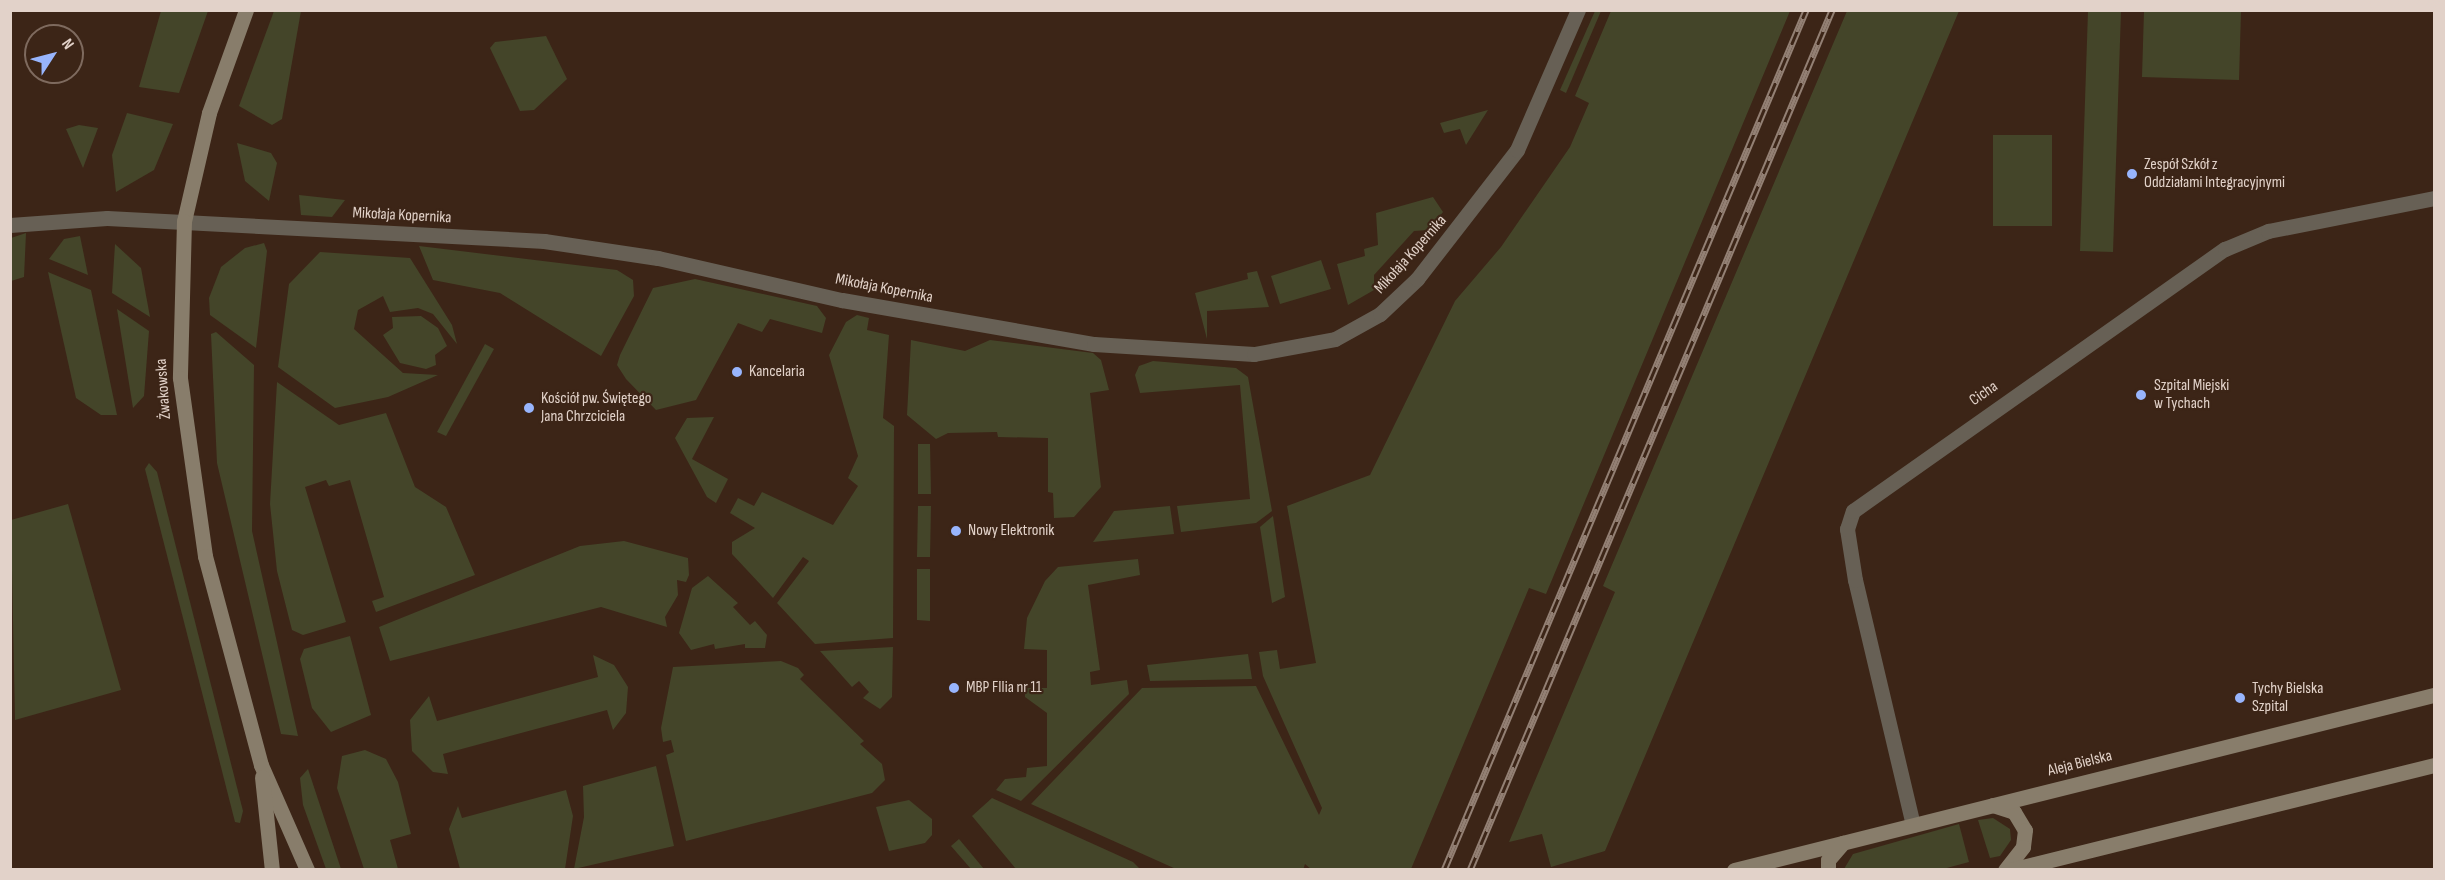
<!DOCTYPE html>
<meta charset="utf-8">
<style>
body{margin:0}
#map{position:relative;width:2445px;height:880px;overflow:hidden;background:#3c2517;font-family:"Sofia Sans Condensed",sans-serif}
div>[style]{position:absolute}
.green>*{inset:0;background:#444529}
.street>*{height:15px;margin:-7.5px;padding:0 7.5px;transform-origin:7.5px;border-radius:7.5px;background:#676055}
.secondary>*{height:15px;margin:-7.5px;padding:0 7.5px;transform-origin:7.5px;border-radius:7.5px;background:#887d6b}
.rail>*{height:7px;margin-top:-3.5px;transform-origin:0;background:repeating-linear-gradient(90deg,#3c2517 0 14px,#938074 0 28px);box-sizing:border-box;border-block:2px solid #938074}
.dots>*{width:16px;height:16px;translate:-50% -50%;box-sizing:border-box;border:3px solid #3c2517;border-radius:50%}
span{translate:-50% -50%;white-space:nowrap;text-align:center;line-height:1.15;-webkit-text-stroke:4.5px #3c2517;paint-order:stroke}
.poi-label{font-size:16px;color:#e2d2c9}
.left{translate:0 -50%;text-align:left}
.street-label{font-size:16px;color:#e2d2c9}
.frame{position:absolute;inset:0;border:12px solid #e2d2c9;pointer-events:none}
.north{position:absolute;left:24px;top:24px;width:60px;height:60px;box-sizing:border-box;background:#3c2517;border:2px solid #7e6a5e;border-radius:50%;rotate:54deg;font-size:16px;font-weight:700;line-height:24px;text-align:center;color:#e2d2c9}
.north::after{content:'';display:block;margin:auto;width:21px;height:27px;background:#98b5fd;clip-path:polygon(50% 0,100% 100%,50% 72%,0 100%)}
</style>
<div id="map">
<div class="green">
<i style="clip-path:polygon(161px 11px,208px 11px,179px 93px,139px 87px)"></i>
<i style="clip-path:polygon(274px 11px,301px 11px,282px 119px,272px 125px,239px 106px)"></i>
<i style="clip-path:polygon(1595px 11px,1601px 11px,1566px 93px,1560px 90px)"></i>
<i style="clip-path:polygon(1611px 11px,1790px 11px,1546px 594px,1529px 588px,1411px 869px,1312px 870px,1305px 864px,1303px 870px,1176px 869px,1031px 804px,1142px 688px,1256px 686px,1319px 815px,1322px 808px,1263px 676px,1259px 652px,1277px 650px,1280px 669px,1316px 663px,1287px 506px,1370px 475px,1455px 301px,1501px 247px,1570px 147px,1589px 103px,1575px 96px)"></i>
<i style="clip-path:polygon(1847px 11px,1959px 11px,1605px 851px,1551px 867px,1542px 834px,1509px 842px,1615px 592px,1603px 586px)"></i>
<i style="clip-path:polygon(2088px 11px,2121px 11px,2113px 252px,2080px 251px)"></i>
<i style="clip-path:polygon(2144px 11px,2241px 11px,2239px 80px,2142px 77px)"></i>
<i style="clip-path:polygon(546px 36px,567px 79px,534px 110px,520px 111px,490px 48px,495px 42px)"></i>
<i style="clip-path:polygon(1488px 110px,1466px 145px,1460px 129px,1444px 133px,1440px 123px)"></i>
<i style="clip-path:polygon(127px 113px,173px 124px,154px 170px,116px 192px,112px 155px)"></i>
<i style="clip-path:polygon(79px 125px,98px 128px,83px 168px,66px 129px)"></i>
<i style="clip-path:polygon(1993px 135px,2052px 135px,2052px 226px,1993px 226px)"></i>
<i style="clip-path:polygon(237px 143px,271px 153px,277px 163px,269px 201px,245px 181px)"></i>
<i style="clip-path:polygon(299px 195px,345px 200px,332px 217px,301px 215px)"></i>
<i style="clip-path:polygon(1433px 197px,1443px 212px,1429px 230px,1414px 231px,1374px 275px,1374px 290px,1348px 305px,1337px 264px,1365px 256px,1364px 249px,1378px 245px,1376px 213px)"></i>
<i style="clip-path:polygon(26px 233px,24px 277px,11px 281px,11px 238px)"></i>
<i style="clip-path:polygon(80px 236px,88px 275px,49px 259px,64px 239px)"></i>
<i style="clip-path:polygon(264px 243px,267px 251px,256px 348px,210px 315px,209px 298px,221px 267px,245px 248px)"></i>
<i style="clip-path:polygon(115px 244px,141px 268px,150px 317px,112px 293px)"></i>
<i style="clip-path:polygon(419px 246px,617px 270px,633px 280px,634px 296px,601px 356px,500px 293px,433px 280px)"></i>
<i style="clip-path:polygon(320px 252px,410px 258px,452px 325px,457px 344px,433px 314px,418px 308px,390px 312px,383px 296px,358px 310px,354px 329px,403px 373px,438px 375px,388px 397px,335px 408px,278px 367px,289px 284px)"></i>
<i style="clip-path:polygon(1321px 260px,1331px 289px,1280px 304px,1271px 276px)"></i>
<i style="clip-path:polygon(1257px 271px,1269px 307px,1207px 311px,1207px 339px,1195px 293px,1248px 279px,1247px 273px)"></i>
<i style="clip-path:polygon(48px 272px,91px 290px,117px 415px,101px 415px,76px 398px)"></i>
<i style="clip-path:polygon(695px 279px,817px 306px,826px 318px,822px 333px,770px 319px,762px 332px,738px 323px,696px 400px,656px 410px,626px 379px,617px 365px,620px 355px,653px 288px)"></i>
<i style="clip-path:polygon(117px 309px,149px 331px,144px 396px,133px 408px)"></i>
<i style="clip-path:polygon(857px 315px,869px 318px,867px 330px,889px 335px,883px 418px,894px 426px,893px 638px,815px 644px,777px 603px,809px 561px,803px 557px,773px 598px,732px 554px,732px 542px,755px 528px,730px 513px,738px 498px,754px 506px,762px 492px,833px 525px,858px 486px,848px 478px,858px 456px,829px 355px,846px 322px)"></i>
<i style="clip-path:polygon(421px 316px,438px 328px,447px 346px,435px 355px,436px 365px,426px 369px,400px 363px,383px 335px,393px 328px,392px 317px)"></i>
<i style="clip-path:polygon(216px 332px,254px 365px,252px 531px,298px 736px,281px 734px,217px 463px,211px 334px)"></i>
<i style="clip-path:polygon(911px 340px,965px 351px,990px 340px,1093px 353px,1101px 360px,1109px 390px,1090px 393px,1101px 487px,1074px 517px,1054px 518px,1053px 493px,1048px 492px,1048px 438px,998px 437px,997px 432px,948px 433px,936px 439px,907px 415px)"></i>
<i style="clip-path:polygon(485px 344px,494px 349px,446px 436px,437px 432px)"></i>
<i style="clip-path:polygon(1153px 361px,1236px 368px,1248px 377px,1272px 511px,1256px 523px,1181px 532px,1177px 506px,1250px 499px,1240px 385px,1140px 393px,1135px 375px,1139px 366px)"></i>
<i style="clip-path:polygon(277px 382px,339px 425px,386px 413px,415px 487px,446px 507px,475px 575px,376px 612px,372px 601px,384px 597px,350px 480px,329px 486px,326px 480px,305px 487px,346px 622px,303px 635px,292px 630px,277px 571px,270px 504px)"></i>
<i style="clip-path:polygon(714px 417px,692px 459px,728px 479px,716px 503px,707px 497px,675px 438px,687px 418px)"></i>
<i style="clip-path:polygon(918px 444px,930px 444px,931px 494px,918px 494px)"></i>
<i style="clip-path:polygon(149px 463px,157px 472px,243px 811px,240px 823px,235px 822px,145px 469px)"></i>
<i style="clip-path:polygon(68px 504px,121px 690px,15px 720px,11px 520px)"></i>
<i style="clip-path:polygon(918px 506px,931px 506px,930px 557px,917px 557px)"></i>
<i style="clip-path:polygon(1170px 506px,1174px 534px,1093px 542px,1114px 511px)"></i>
<i style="clip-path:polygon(1273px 516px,1285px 597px,1272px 603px,1260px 527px)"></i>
<i style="clip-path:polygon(624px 541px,688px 558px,689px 575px,686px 582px,677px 580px,678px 595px,665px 617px,667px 627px,601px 607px,390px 661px,379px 627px,580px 546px)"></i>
<i style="clip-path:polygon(1138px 559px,1140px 575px,1088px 585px,1100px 670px,1090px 672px,1091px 685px,1127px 680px,1129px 694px,1021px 801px,996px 790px,1005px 779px,1026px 777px,1027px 768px,1047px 766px,1047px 713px,1025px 697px,1025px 688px,1047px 688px,1047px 650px,1024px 649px,1027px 618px,1045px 581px,1058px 567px)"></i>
<i style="clip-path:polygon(917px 569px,930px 569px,930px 621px,917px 620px)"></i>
<i style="clip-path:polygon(708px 576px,738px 603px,733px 607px,750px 625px,755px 621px,767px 635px,765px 648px,745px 648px,745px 644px,715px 649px,714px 644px,691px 650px,679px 633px,692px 588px)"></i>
<i style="clip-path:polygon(350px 636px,371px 715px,331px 732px,312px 708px,300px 659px,304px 649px)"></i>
<i style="clip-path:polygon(893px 647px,892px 697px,880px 709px,863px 698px,869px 692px,859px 681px,852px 687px,820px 651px)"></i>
<i style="clip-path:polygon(1248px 654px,1252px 679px,1150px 681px,1147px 665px)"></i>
<i style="clip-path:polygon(593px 655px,614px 665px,628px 687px,626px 713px,613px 730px,607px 710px,443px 754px,448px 774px,433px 772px,412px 751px,410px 720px,429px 696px,437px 721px,598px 677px)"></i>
<i style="clip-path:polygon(781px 661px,798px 668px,804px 675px,800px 679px,864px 741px,860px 744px,882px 764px,885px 780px,872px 793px,686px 841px,666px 755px,674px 752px,671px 740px,663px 742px,661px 728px,673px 667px)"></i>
<i style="clip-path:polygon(365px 750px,386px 759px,398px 782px,411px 834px,390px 840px,398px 869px,364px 869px,337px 788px,342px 756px)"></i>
<i style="clip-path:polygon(656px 766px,674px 846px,574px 869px,584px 817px,583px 786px)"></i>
<i style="clip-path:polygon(308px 769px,341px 869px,326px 869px,303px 805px,300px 778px)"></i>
<i style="clip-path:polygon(566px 790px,573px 816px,565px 869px,460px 869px,449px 829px,458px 806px,462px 818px)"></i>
<i style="clip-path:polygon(992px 798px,1133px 862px,1140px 869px,1016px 869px,972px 816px)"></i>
<i style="clip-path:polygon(909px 800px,932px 819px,932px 835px,925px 843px,889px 851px,876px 807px)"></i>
<i style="clip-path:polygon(1993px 818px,2010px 829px,2011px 840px,2000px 856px,1990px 858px,1978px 820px)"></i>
<i style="clip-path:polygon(1959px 824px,1969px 862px,1943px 869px,1844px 869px,1853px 854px)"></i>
<i style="clip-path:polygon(959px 839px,984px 869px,971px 869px,951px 846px)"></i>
</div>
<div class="street">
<i style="left:10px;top:225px;width:97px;rotate:-4.1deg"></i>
<i style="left:107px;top:218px;width:438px;rotate:3deg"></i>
<i style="left:544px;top:241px;width:115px;rotate:8.5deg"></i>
<i style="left:658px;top:258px;width:189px;rotate:12.9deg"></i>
<i style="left:842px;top:300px;width:256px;rotate:9.9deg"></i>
<i style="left:1094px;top:344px;width:160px;rotate:3.6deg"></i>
<i style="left:1254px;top:354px;width:82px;rotate:-10.5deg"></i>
<i style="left:1335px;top:339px;width:51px;rotate:-29.1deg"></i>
<i style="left:1380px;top:314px;width:51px;rotate:-43.4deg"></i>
<i style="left:1417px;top:279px;width:163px;rotate:-52.2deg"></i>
<i style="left:1517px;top:150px;width:153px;rotate:-66.5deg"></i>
<i style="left:1913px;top:825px;width:252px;rotate:-103.3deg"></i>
<i style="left:1855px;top:580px;width:52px;rotate:-98.9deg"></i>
<i style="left:1847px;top:529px;width:19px;rotate:-72deg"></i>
<i style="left:1853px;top:511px;width:455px;rotate:-35.2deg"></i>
<i style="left:2225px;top:249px;width:47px;rotate:-22.7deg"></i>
<i style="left:2268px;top:231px;width:169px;rotate:-11.2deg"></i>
</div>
<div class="secondary">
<i style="left:246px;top:10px;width:109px;rotate:109.8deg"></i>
<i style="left:209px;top:113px;width:111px;rotate:103deg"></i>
<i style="left:184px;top:221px;width:157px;rotate:91.5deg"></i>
<i style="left:180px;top:378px;width:180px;rotate:82deg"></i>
<i style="left:205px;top:556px;width:216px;rotate:75deg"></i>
<i style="left:261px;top:765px;width:115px;rotate:66.3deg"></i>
<i style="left:262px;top:777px;width:94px;rotate:83.9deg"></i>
<i style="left:1993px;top:805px;width:22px;rotate:18deg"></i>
<i style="left:2014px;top:812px;width:21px;rotate:59deg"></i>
<i style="left:2025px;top:830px;width:17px;rotate:97deg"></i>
<i style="left:2023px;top:847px;width:29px;rotate:128deg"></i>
<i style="left:1734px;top:870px;width:722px;rotate:-14.04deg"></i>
<i style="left:1828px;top:870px;width:10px;rotate:-90deg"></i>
<i style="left:1828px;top:860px;width:23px;rotate:-49deg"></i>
<i style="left:2010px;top:870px;width:437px;rotate:-13.9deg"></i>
</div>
<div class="rail">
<i style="left:1444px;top:870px;width:933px;rotate:-67.17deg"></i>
<i style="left:1470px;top:870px;width:933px;rotate:-67.17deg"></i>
</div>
<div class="dots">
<i style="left:2132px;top:174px;background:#98b5fd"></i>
<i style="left:737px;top:372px;background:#98b5fd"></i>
<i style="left:2141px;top:395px;background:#98b5fd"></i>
<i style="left:529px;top:408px;background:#98b5fd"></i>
<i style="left:956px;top:531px;background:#98b5fd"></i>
<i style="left:954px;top:688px;background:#98b5fd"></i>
<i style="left:2240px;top:698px;background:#98b5fd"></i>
</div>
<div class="poi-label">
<span class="left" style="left:2144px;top:174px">Zespół Szkół z<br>Oddziałami Integracyjnymi</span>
<span class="left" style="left:749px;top:372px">Kancelaria</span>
<span class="left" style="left:2154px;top:395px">Szpital Miejski<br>w Tychach</span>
<span class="left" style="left:541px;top:408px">Kościół pw. Świętego<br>Jana Chrzciciela</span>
<span class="left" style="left:968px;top:531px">Nowy Elektronik</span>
<span class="left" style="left:966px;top:688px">MBP FIlia nr 11</span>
<span class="left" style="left:2252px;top:698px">Tychy Bielska<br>Szpital</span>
</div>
<div class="street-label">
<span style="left:402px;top:216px;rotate:3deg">Mikołaja Kopernika</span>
<span style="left:1411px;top:255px;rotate:-48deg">Mikołaja Kopernika</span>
<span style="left:884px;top:289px;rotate:11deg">Mikołaja Kopernika</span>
<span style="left:164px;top:389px;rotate:-94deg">Żwakowska</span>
<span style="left:1984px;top:394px;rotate:-35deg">Cicha</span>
<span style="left:2080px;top:764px;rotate:-14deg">Aleja Bielska</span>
</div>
<div class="frame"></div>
<div class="north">N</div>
</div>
